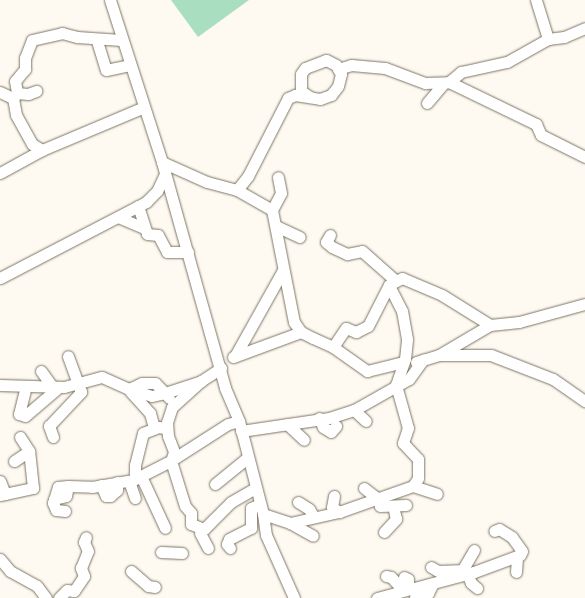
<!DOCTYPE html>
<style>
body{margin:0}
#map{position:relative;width:585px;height:598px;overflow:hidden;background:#fefaf2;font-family:"Nunito Sans",sans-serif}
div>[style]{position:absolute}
.green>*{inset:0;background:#a9dec1}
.roads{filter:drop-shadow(0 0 1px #7d7463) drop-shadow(0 0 1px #7d7463)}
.minor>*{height:11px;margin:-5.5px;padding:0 5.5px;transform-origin:5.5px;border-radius:5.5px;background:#fff}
span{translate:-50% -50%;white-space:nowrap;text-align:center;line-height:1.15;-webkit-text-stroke:5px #fff;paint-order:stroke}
</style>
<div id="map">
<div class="green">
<i style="clip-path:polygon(171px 0,249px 0,198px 37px)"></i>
</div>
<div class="roads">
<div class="minor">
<i style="left:110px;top:0;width:170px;rotate:72.2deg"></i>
<i style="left:162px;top:162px;width:49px;rotate:24deg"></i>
<i style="left:207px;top:182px;width:31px;rotate:15deg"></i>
<i style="left:237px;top:190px;width:18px;rotate:-52deg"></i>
<i style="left:248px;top:176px;width:88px;rotate:-62.9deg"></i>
<i style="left:288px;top:98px;width:8px;rotate:-23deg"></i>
<i style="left:295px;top:95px;width:25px;rotate:9deg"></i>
<i style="left:320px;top:99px;width:12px;rotate:-20deg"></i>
<i style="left:331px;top:95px;width:11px;rotate:-52deg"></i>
<i style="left:338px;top:86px;width:12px;rotate:-76deg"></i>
<i style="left:341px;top:74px;width:10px;rotate:-119deg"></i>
<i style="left:336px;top:65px;width:11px;rotate:-153deg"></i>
<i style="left:326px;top:60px;width:22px;rotate:159deg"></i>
<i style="left:305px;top:68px;width:7px;rotate:124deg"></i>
<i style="left:301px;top:74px;width:17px;rotate:90deg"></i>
<i style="left:301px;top:91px;width:11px;rotate:34deg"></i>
<i style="left:536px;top:0;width:41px;rotate:72.9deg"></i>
<i style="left:548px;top:39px;width:16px;rotate:-7deg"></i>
<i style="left:564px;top:37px;width:23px;rotate:-23deg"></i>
<i style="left:100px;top:40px;width:3px;rotate:162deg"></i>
<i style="left:97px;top:41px;width:30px;rotate:73deg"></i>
<i style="left:106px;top:70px;width:24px;rotate:-12deg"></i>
<i style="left:338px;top:69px;width:14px;rotate:-17deg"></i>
<i style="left:351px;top:65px;width:34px;rotate:5deg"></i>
<i style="left:385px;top:68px;width:43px;rotate:20.6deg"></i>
<i style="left:425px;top:83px;width:24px;rotate:-2deg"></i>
<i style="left:449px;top:82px;width:97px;rotate:25.8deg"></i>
<i style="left:536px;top:124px;width:12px;rotate:66deg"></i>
<i style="left:541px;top:135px;width:49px;rotate:26.6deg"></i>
<i style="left:449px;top:82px;width:16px;rotate:-40deg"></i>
<i style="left:461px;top:72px;width:47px;rotate:-12.3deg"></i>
<i style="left:507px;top:62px;width:47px;rotate:-29.3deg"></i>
<i style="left:0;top:92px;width:14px;rotate:25deg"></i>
<i style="left:17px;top:93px;width:12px;rotate:-99deg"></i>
<i style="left:15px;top:81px;width:16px;rotate:-50deg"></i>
<i style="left:25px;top:69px;width:11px;rotate:-90deg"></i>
<i style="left:25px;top:58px;width:19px;rotate:-69deg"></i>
<i style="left:32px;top:40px;width:31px;rotate:-13deg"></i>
<i style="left:62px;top:33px;width:16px;rotate:15deg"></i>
<i style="left:77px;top:37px;width:44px;rotate:3.9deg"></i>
<i style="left:13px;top:98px;width:17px;rotate:80deg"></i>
<i style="left:16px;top:115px;width:33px;rotate:61deg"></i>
<i style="left:32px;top:144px;width:12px;rotate:31deg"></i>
<i style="left:42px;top:150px;width:108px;rotate:-22.8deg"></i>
<i style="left:13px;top:98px;width:6px;rotate:-51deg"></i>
<i style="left:17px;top:93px;width:11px;rotate:5deg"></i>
<i style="left:28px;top:94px;width:9px;rotate:-21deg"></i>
<i style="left:427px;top:103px;width:25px;rotate:-50deg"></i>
<i style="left:162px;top:162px;width:235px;rotate:74.4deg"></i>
<i style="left:225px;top:388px;width:36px;rotate:67deg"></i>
<i style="left:239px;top:421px;width:96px;rotate:75.5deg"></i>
<i style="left:263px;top:514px;width:21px;rotate:82deg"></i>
<i style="left:266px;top:535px;width:69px;rotate:66deg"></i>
<i style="left:0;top:173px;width:48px;rotate:-28.7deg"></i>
<i style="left:237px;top:190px;width:40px;rotate:29.7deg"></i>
<i style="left:272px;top:210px;width:114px;rotate:78.9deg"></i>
<i style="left:294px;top:322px;width:12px;rotate:55deg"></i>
<i style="left:301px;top:332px;width:13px;rotate:27deg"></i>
<i style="left:313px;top:338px;width:22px;rotate:24deg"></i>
<i style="left:333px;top:347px;width:23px;rotate:-56deg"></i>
<i style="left:346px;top:328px;width:11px;rotate:22deg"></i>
<i style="left:356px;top:332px;width:13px;rotate:-27deg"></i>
<i style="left:368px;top:326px;width:46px;rotate:-62.9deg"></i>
<i style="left:389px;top:285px;width:15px;rotate:-28deg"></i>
<i style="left:402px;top:278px;width:43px;rotate:23deg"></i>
<i style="left:442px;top:295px;width:57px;rotate:32deg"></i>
<i style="left:138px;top:206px;width:29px;rotate:72deg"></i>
<i style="left:147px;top:234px;width:11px;rotate:5deg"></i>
<i style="left:158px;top:235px;width:19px;rotate:62deg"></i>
<i style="left:167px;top:252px;width:21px"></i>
<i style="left:272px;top:210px;width:19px;rotate:-62deg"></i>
<i style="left:281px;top:193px;width:16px;rotate:-101deg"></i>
<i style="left:118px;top:217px;width:28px;rotate:23deg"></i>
<i style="left:276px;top:226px;width:26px;rotate:25deg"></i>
<i style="left:330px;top:235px;width:8px;rotate:120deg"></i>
<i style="left:326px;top:242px;width:8px;rotate:40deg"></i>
<i style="left:332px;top:247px;width:17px;rotate:25deg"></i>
<i style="left:347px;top:254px;width:15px;rotate:-11deg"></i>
<i style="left:362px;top:251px;width:45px;rotate:41.4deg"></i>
<i style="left:0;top:278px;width:165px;rotate:-27.5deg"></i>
<i style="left:146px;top:202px;width:16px;rotate:-45deg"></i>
<i style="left:157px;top:191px;width:19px;rotate:-65deg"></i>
<i style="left:333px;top:347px;width:42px;rotate:35.2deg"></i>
<i style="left:367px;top:371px;width:38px;rotate:-14deg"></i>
<i style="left:439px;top:355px;width:59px;rotate:-30.5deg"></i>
<i style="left:490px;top:325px;width:29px;rotate:-6deg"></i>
<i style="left:519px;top:322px;width:68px;rotate:-15.3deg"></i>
<i style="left:235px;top:356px;width:98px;rotate:-60.8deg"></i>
<i style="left:233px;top:357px;width:72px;rotate:-20.2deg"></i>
<i style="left:416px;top:362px;width:24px;rotate:-17deg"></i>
<i style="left:439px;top:355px;width:52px"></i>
<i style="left:491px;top:355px;width:66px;rotate:21.2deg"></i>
<i style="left:553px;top:379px;width:39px;rotate:35deg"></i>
<i style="left:41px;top:371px;width:19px;rotate:54deg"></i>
<i style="left:201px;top:381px;width:39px;rotate:138deg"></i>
<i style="left:172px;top:407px;width:16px;rotate:108deg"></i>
<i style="left:167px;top:422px;width:14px;rotate:86deg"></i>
<i style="left:168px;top:436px;width:17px;rotate:69deg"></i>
<i style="left:174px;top:452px;width:9px;rotate:108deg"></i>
<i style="left:171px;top:461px;width:47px;rotate:72.7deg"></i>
<i style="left:185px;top:506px;width:9px;rotate:49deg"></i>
<i style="left:191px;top:513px;width:11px;rotate:90deg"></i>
<i style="left:191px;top:524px;width:14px;rotate:21deg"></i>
<i style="left:204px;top:529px;width:38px;rotate:-45deg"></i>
<i style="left:231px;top:502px;width:28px;rotate:-30deg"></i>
<i style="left:0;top:385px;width:64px;rotate:1.8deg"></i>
<i style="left:64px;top:387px;width:39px;rotate:-15deg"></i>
<i style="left:102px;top:377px;width:30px;rotate:24deg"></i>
<i style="left:129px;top:389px;width:14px;rotate:-25deg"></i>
<i style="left:142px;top:383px;width:13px"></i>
<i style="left:155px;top:383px;width:14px;rotate:45deg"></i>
<i style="left:165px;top:393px;width:38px;rotate:-18deg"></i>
<i style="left:201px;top:381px;width:24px;rotate:-33deg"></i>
<i style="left:26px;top:386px;width:29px;rotate:104deg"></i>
<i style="left:19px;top:414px;width:6px;rotate:18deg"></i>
<i style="left:25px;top:416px;width:45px;rotate:-40.5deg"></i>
<i style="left:129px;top:389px;width:24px;rotate:17deg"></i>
<i style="left:152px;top:396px;width:13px;rotate:-13deg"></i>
<i style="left:165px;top:393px;width:6px;rotate:51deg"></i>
<i style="left:130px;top:391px;width:30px;rotate:48deg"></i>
<i style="left:150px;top:413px;width:16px;rotate:75deg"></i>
<i style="left:354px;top:410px;width:16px;rotate:43deg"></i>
<i style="left:319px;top:418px;width:10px;rotate:66deg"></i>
<i style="left:323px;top:427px;width:9px;rotate:32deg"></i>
<i style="left:331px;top:432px;width:8px;rotate:-50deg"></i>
<i style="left:287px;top:424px;width:23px;rotate:43deg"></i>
<i style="left:241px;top:431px;width:89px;rotate:-8.4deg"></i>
<i style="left:329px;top:418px;width:26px;rotate:-18deg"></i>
<i style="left:354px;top:410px;width:63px;rotate:-29.4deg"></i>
<i style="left:409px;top:379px;width:24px;rotate:-54deg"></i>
<i style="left:20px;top:437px;width:17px;rotate:57deg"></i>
<i style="left:53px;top:437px;width:12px;rotate:-110deg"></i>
<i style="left:49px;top:426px;width:47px;rotate:-46.7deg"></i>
<i style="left:81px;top:392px;width:38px;rotate:-110deg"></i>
<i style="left:141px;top:476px;width:57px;rotate:65.2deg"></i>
<i style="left:139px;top:477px;width:6px;rotate:-135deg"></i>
<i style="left:135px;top:473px;width:8px;rotate:-90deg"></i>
<i style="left:135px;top:465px;width:33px;rotate:-76deg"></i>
<i style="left:143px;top:433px;width:17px;rotate:-21deg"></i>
<i style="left:159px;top:427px;width:8px;rotate:14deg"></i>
<i style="left:0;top:481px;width:14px;rotate:69deg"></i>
<i style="left:129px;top:481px;width:18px;rotate:71deg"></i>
<i style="left:215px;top:484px;width:41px;rotate:-39.1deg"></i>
<i style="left:101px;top:485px;width:12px;rotate:66deg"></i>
<i style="left:106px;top:496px;width:4px"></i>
<i style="left:110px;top:496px;width:9px;rotate:-41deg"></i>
<i style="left:117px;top:490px;width:8px;rotate:-90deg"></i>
<i style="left:413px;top:486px;width:25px;rotate:18deg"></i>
<i style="left:364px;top:488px;width:18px;rotate:38deg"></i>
<i style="left:378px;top:499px;width:7px;rotate:74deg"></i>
<i style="left:380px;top:506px;width:26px;rotate:-2deg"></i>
<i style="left:0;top:495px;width:34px;rotate:-12deg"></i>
<i style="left:33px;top:488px;width:37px;rotate:-96deg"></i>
<i style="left:29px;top:451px;width:18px;rotate:146deg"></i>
<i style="left:334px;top:496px;width:11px;rotate:100deg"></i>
<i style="left:332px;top:507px;width:9px;rotate:36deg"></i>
<i style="left:54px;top:499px;width:12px;rotate:-14deg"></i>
<i style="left:66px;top:496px;width:10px;rotate:-79deg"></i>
<i style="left:68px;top:486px;width:24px;rotate:2deg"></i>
<i style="left:92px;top:487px;width:42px;rotate:-9.7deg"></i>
<i style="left:133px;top:480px;width:38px;rotate:-27deg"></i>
<i style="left:167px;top:463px;width:72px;rotate:-32.6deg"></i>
<i style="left:228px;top:424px;width:11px;rotate:-15deg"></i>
<i style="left:298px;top:502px;width:13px;rotate:32deg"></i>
<i style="left:309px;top:509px;width:9px;rotate:58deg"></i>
<i style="left:65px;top:511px;width:9px;rotate:-174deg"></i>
<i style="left:56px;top:510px;width:8px;rotate:-113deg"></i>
<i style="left:53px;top:503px;width:17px;rotate:-73deg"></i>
<i style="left:58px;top:487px;width:10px;rotate:-6deg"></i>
<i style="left:263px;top:514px;width:28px;rotate:18deg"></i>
<i style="left:290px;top:523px;width:50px;rotate:-12.7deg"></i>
<i style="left:339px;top:512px;width:78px;rotate:-19.4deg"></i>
<i style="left:413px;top:486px;width:9px;rotate:-58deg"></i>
<i style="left:418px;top:478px;width:19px;rotate:-90deg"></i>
<i style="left:418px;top:459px;width:22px;rotate:-133deg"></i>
<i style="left:403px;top:443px;width:16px;rotate:-72deg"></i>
<i style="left:408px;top:428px;width:45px;rotate:-105.6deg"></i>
<i style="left:396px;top:385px;width:28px;rotate:-71deg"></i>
<i style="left:405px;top:359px;width:20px;rotate:-84deg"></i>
<i style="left:407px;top:339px;width:28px;rotate:-100deg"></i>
<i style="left:402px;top:311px;width:29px;rotate:-117deg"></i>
<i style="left:290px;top:523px;width:26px;rotate:29deg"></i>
<i style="left:384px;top:532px;width:18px;rotate:-47deg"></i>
<i style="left:396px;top:519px;width:13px;rotate:-103deg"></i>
<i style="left:200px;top:533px;width:17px;rotate:62deg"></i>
<i style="left:230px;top:548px;width:5px;rotate:-127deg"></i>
<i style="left:227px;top:544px;width:5px;rotate:-68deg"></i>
<i style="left:229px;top:539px;width:25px;rotate:-27deg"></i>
<i style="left:251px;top:528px;width:20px;rotate:-90deg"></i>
<i style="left:251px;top:508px;width:10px;rotate:-24deg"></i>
<i style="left:474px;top:550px;width:20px;rotate:120deg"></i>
<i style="left:464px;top:567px;width:17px;rotate:66deg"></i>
<i style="left:471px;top:583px;width:8px;rotate:40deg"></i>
<i style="left:161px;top:552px;width:21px;rotate:3deg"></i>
<i style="left:0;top:559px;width:16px;rotate:50deg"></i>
<i style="left:10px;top:571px;width:31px;rotate:29deg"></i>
<i style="left:37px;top:586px;width:15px;rotate:53deg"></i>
<i style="left:431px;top:567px;width:8px;rotate:30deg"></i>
<i style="left:438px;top:571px;width:28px;rotate:-2deg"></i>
<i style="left:131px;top:571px;width:23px;rotate:41deg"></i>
<i style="left:148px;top:586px;width:7px;rotate:8deg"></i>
<i style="left:516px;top:572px;width:16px;rotate:-86deg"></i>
<i style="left:386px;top:576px;width:5px;rotate:11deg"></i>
<i style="left:391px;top:577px;width:18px;rotate:47deg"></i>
<i style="left:404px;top:577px;width:4px;rotate:27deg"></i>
<i style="left:408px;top:579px;width:10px;rotate:90deg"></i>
<i style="left:415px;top:597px;width:14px;rotate:-17deg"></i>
<i style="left:428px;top:593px;width:11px;rotate:-63deg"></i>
<i style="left:59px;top:598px;width:11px;rotate:-45deg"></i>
<i style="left:67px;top:590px;width:7px;rotate:8deg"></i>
<i style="left:74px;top:591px;width:18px;rotate:-56deg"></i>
<i style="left:84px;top:576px;width:9px;rotate:-111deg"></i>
<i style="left:81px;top:568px;width:18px;rotate:-68deg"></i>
<i style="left:88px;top:551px;width:10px;rotate:-114deg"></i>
<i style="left:84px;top:542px;width:5px;rotate:-68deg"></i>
<i style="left:377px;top:598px;width:100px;rotate:-15deg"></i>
<i style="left:474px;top:572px;width:49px;rotate:-20.3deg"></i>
<i style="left:520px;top:555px;width:4px;rotate:-63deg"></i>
<i style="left:522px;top:551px;width:17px;rotate:-126deg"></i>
<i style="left:512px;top:537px;width:15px;rotate:-148deg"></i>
<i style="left:499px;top:529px;width:5px;rotate:158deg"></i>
</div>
</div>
</div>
